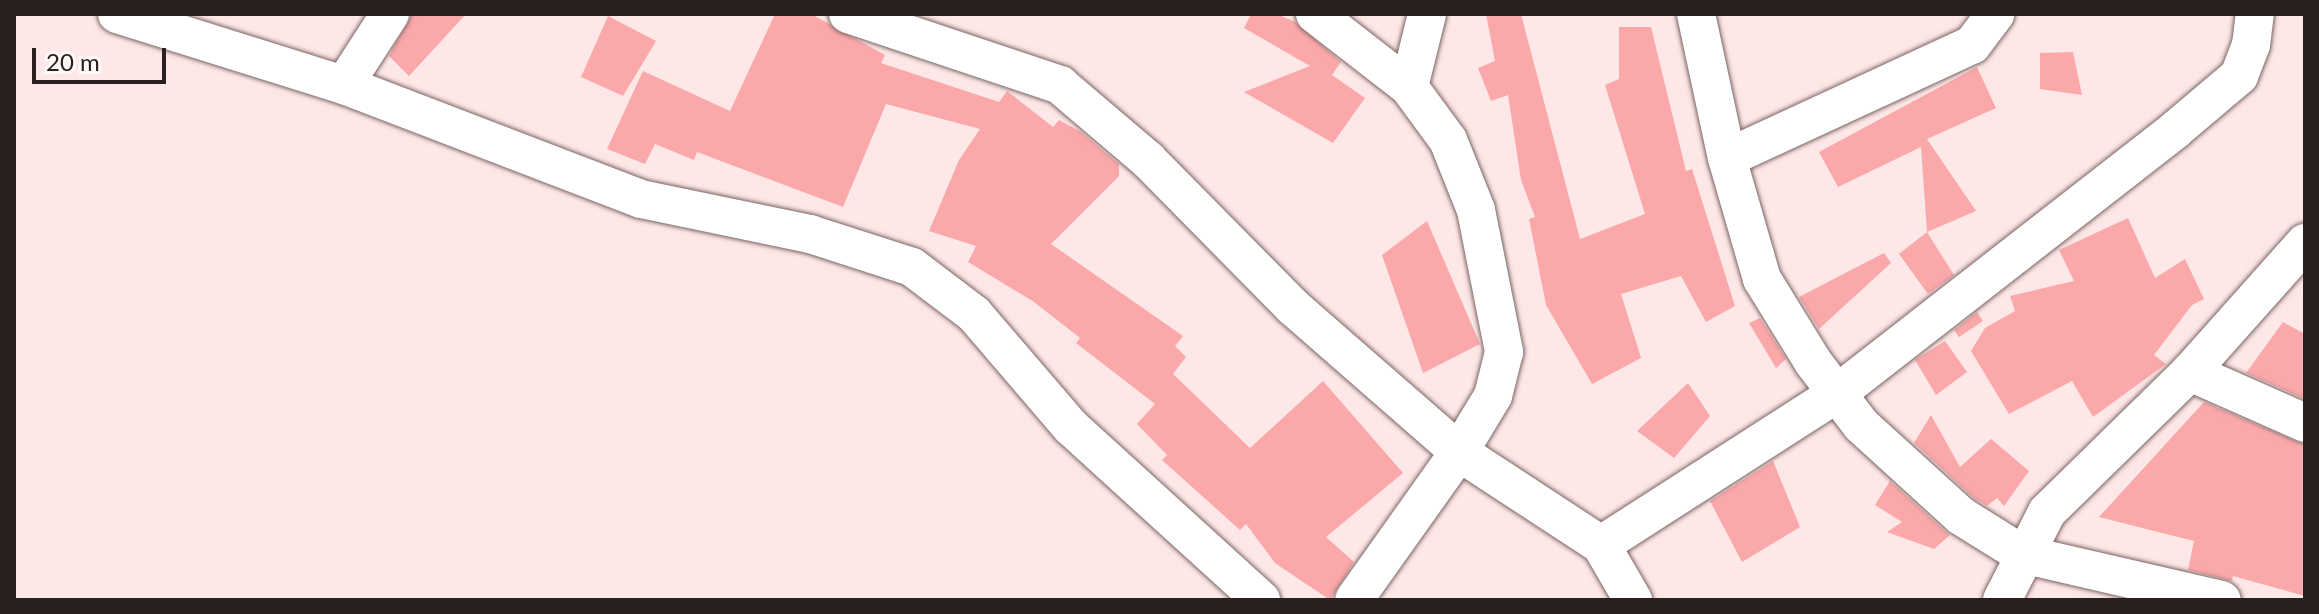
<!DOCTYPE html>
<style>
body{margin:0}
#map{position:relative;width:2319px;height:614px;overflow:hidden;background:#fde7e7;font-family:Lato,sans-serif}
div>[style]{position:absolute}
.building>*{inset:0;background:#fba8aa}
.roads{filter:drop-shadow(0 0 2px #7b6464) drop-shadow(0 0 2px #7b6464)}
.minor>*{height:38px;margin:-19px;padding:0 19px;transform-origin:19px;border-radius:19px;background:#fff}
span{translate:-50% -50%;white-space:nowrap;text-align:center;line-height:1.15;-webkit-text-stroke:6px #fff9f9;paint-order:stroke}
.frame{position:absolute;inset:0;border:16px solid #2a2020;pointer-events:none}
.scale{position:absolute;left:32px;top:48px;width:134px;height:36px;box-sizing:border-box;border:4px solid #2a2020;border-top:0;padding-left:10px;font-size:24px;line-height:28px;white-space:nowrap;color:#2a2020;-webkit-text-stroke:6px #fff9f9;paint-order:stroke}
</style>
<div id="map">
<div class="building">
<i style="clip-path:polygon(466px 14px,409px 76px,389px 56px,412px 14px)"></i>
<i style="clip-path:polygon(775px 14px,811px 14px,885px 55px,881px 63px,999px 102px,1007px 91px,1053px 127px,1059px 120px,1081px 132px,1119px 164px,1119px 176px,1051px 244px,1183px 336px,1175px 346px,1186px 357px,1173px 374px,1250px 448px,1323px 381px,1403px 473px,1326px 537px,1354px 562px,1330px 600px,1275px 563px,1246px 524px,1240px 530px,1162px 460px,1167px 455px,1137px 424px,1155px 404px,1076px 343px,1080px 338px,1034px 302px,968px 262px,976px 246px,929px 231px,959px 160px,980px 129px,886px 104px,843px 207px,697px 152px,694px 160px,655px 144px,645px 164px,607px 149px,643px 71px,730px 111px)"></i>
<i style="clip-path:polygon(1251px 14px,1277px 14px,1295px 22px,1341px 62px,1332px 75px,1365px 98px,1333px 143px,1244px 92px,1310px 66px,1244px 28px)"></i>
<i style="clip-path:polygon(1486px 14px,1521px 14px,1580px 239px,1645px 214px,1605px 85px,1619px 79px,1619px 27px,1651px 27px,1686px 171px,1692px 169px,1735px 306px,1706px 322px,1681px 276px,1621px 294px,1641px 358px,1592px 384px,1546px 305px,1529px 219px,1535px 217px,1521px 180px,1508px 95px,1491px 101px,1478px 68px,1495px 61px)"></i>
<i style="clip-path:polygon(608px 16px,656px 41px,623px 96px,581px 77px)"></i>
<i style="clip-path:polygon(2073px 52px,2082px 95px,2040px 89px,2040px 53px)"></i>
<i style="clip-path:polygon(1977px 67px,1996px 108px,1927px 139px,1976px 211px,1927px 232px,1921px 147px,1838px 187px,1819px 152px)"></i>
<i style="clip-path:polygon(2128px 218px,2155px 278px,2185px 259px,2204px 299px,2192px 305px,2154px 355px,2166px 364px,2093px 417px,2072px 381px,2009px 414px,1971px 351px,1985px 328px,2015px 311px,2010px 296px,2074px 281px,2059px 250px)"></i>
<i style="clip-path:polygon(1427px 221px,1480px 344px,1423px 373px,1382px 255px)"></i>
<i style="clip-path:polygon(1927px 232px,1954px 275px,1928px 294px,1899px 254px)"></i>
<i style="clip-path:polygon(1884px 253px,1891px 263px,1819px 329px,1799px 297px)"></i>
<i style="clip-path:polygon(1977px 312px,1983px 321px,1959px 337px,1954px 330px)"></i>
<i style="clip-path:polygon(1760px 318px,1786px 359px,1776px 368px,1749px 323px)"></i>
<i style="clip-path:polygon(2283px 322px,2305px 334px,2305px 399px,2246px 373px)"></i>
<i style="clip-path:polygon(1945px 341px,1967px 372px,1936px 395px,1915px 360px)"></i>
<i style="clip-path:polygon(1688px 383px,1710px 416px,1674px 458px,1637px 431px)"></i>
<i style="clip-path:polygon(2204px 402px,2305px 445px,2305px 596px,2233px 576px,2232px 581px,2188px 570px,2194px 541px,2099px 517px)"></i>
<i style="clip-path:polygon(1931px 415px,1960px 467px,1991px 439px,2029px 471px,2004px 506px,1997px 498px,1987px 506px,1974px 498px,1914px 443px)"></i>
<i style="clip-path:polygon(1773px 461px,1800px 527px,1742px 562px,1710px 501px)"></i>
<i style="clip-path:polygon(1890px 481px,1946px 532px,1950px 535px,1934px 549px,1887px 532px,1902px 522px,1875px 505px)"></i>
</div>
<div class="roads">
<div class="minor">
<i style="left:117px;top:14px;width:238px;rotate:17.4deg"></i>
<i style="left:344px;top:85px;width:318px;rotate:21deg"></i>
<i style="left:641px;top:199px;width:173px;rotate:11.7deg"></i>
<i style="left:810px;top:234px;width:107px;rotate:17.9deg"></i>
<i style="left:912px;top:267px;width:78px;rotate:37.2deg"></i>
<i style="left:974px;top:314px;width:149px;rotate:49.4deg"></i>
<i style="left:1071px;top:427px;width:257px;rotate:42.3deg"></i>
<i style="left:848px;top:14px;width:224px;rotate:18.5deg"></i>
<i style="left:1060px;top:85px;width:116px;rotate:40.4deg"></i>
<i style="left:1148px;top:160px;width:206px;rotate:45.4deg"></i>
<i style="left:1293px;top:307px;width:220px;rotate:41.1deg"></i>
<i style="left:1459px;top:452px;width:170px;rotate:33.2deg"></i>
<i style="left:1601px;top:545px;width:64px;rotate:59.8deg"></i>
<i style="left:1315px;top:14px;width:119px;rotate:37.8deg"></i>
<i style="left:1409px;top:87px;width:66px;rotate:53.7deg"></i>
<i style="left:1448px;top:140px;width:75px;rotate:68.2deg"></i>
<i style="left:1476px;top:210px;width:145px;rotate:78.8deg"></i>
<i style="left:1504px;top:352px;width:45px;rotate:104deg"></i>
<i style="left:1493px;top:396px;width:66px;rotate:121.3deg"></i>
<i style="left:1459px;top:452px;width:181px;rotate:125.4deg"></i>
<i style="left:1696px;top:14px;width:147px;rotate:77.9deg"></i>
<i style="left:1727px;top:158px;width:126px;rotate:73.9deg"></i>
<i style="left:1762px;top:279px;width:97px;rotate:58.4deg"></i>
<i style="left:1813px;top:362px;width:79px;rotate:52.7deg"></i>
<i style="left:1861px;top:425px;width:135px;rotate:42.3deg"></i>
<i style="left:1961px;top:516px;width:72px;rotate:31.9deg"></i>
<i style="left:2022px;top:554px;width:205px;rotate:13deg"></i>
<i style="left:344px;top:85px;width:85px;rotate:-57.1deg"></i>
<i style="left:1409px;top:87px;width:75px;rotate:-76.1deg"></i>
<i style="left:1727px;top:158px;width:270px;rotate:-24.8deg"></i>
<i style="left:1972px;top:45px;width:39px;rotate:-53deg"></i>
<i style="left:2190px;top:372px;width:126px;rotate:23.9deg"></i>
<i style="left:1601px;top:545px;width:278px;rotate:-32.7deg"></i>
<i style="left:1835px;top:395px;width:431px;rotate:-37.9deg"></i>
<i style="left:2175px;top:130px;width:84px;rotate:-40.2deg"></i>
<i style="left:2239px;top:76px;width:33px;rotate:-69deg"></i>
<i style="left:2251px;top:45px;width:31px;rotate:-83deg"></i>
<i style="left:2002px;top:600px;width:99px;rotate:-62.9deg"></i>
<i style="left:2047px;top:512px;width:200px;rotate:-44.4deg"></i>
<i style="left:2190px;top:372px;width:173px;rotate:-48.3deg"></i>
</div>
</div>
<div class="frame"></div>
<div class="scale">20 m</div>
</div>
